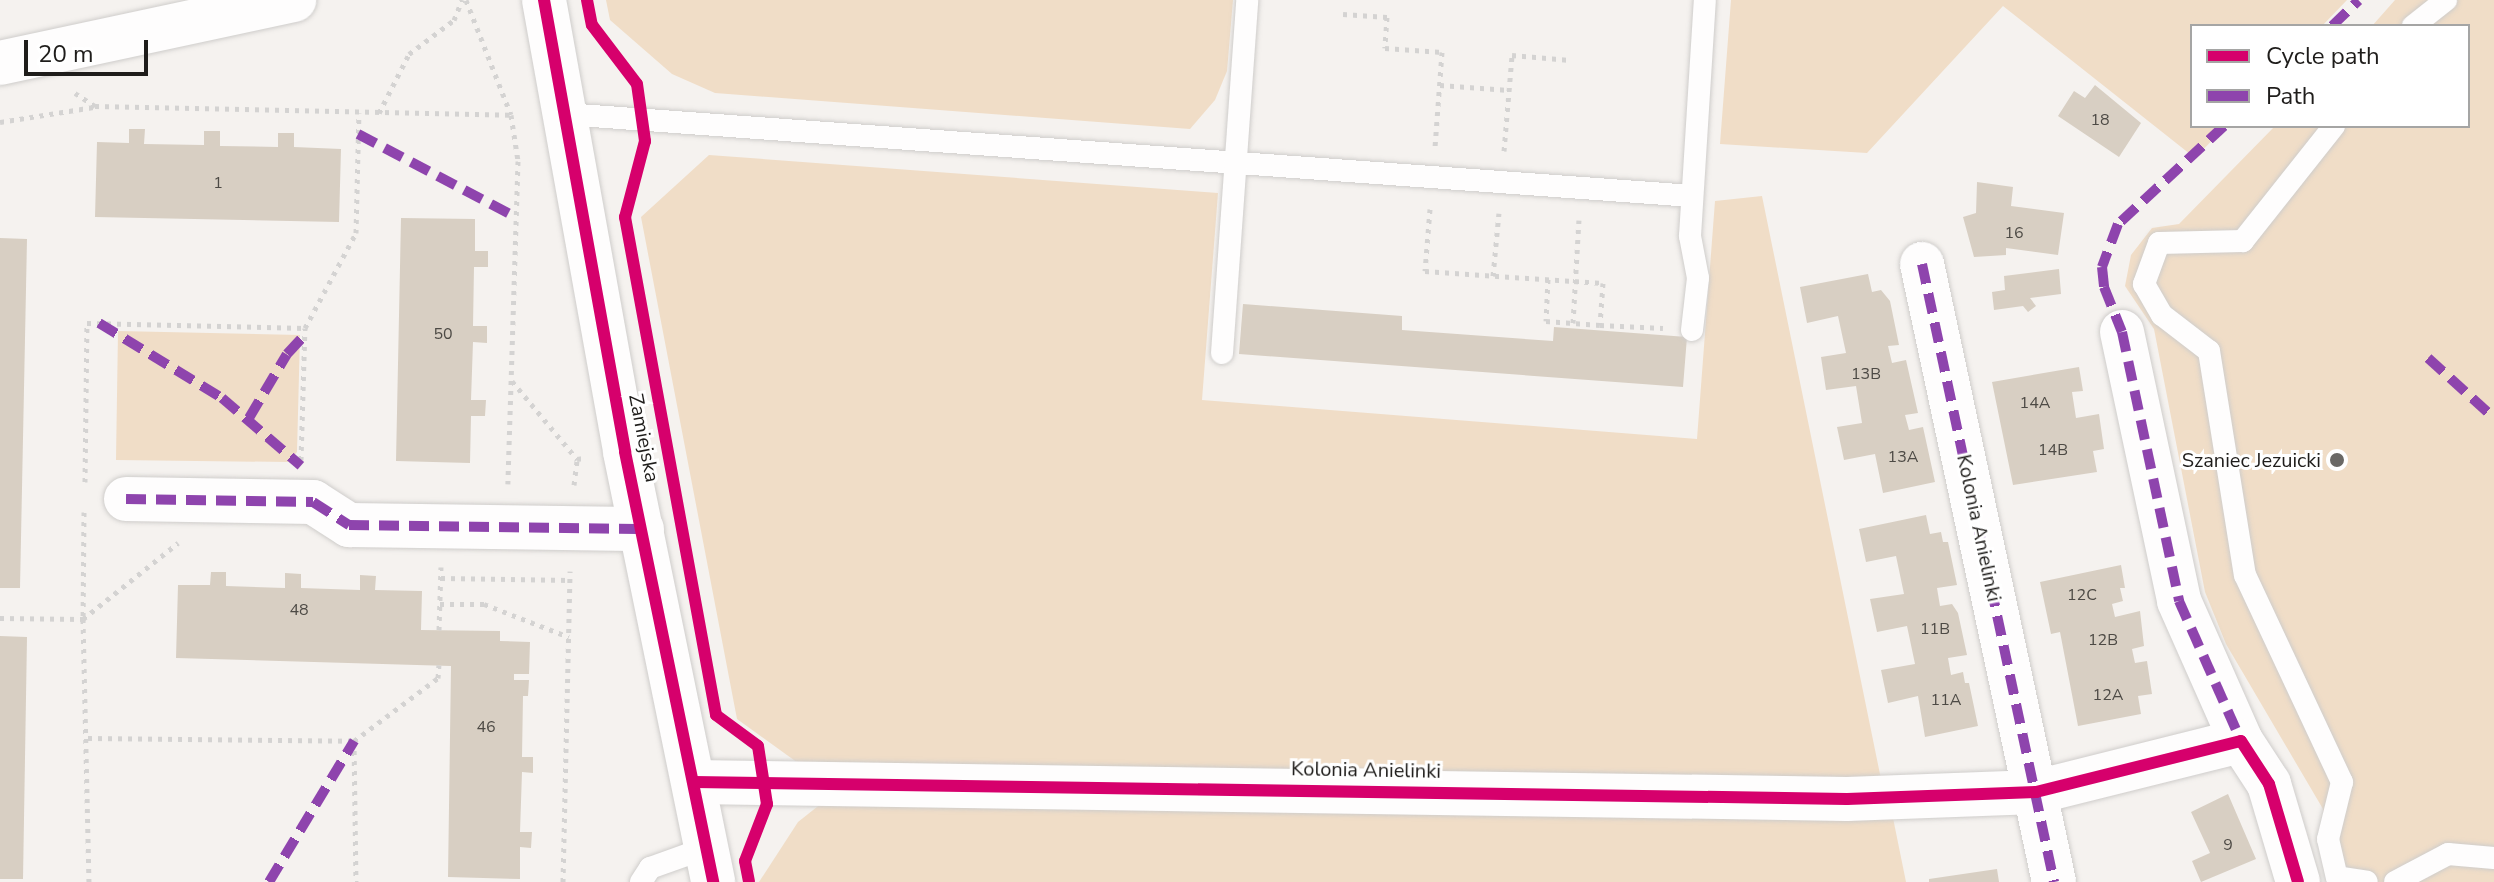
<!DOCTYPE html>
<style>
body{margin:0}
#map{position:relative;width:2494px;height:882px;overflow:hidden;background:#f5f2ef;font-family:"Nunito Sans",sans-serif}
div>[style]{position:absolute}
.green>*{inset:0;background:#f0ddc7}
.building>*{inset:0;background:#d8cfc3}
.path>*{height:5px;margin-top:-2.5px;transform-origin:0;background:repeating-linear-gradient(90deg,#d4d3d2 0 4px,transparent 0 10px)}
.roads{filter:drop-shadow(0 0 2px #cfcdcb) drop-shadow(0 0 2px #cfcdcb)}
.service>*{height:22px;margin:-11px;padding:0 11px;transform-origin:11px;border-radius:11px;background:#fefdfd}
.minor>*{height:44px;margin:-22px;padding:0 22px;transform-origin:22px;border-radius:22px;background:#fefdfd}
.tertiary>*{height:44px;margin:-22px;padding:0 22px;transform-origin:22px;border-radius:22px;background:#fefdfd}
.quiet>*{height:10px;margin-top:-5px;transform-origin:0;background:repeating-linear-gradient(90deg,#8e44ad 0 20px,transparent 0 30px)}
.cycleway>*{height:12px;margin:-6px;padding:0 6px;transform-origin:6px;border-radius:6px;background:#d6006c}
.dots>*{width:22px;height:22px;translate:-50% -50%;box-sizing:border-box;border:4px solid #fff;border-radius:50%}
span{translate:-50% -50%;white-space:nowrap;text-align:center;line-height:1.15;-webkit-text-stroke:6px #fff;paint-order:stroke}
.number-label{font-size:16px;color:#4d4a45}
.number-label span{-webkit-text-stroke-width:0}
.street-label{font-size:20px;color:#1f1d1b}
.poi-label{font-size:20px;color:#1f1d1b}
.right{translate:-100% -50%;text-align:right}
.legend{position:absolute;left:2190px;top:24px;width:280px;height:104px;box-sizing:border-box;background:#fff;border:2px solid #a5a5a4;margin:0;padding:10px 14px;list-style:none;font-size:24px;color:#1f1d1b}
.legend li{display:flex;align-items:center;gap:16px;height:40px}
.legend b{width:40px;border:2px solid #a5a5a4}
.scale{position:absolute;left:24px;top:40px;width:124px;height:36px;box-sizing:border-box;border:4px solid #1f1d1b;border-top:0;padding-left:10px;font-size:24px;line-height:28px;white-space:nowrap;color:#1f1d1b;-webkit-text-stroke:6px #fff;paint-order:stroke}
</style>
<div id="map">
<div class="green">
<i style="clip-path:polygon(606px 0,1233px 0,1227px 71px,1215px 100px,1190px 129px,715px 93px,672px 74px,610px 20px)"></i>
<i style="clip-path:polygon(1731px 0,2347px 0,2322px 26px,2192px 26px,2192px 126px,2226px 126px,2195px 158px,2003px 6px,1867px 153px,1720px 144px)"></i>
<i style="clip-path:polygon(2395px 0,2494px 0,2494px 882px,2333px 882px,2323px 869px,2323px 809px,2226px 644px,2205px 592px,2154px 329px,2125px 286px,2131px 255px,2152px 228px,2179px 224px,2275px 126px,2468px 126px,2468px 26px,2372px 26px)"></i>
<i style="clip-path:polygon(709px 155px,1218px 193px,1202px 400px,1697px 439px,1715px 201px,1762px 196px,1882px 784px,798px 763px,737px 719px,641px 217px)"></i>
<i style="clip-path:polygon(118px 331px,300px 335px,297px 452px,288px 462px,116px 460px)"></i>
<i style="clip-path:polygon(832px 795px,1893px 818px,1906px 882px,759px 882px,798px 822px)"></i>
</div>
<div class="building">
<i style="clip-path:polygon(2095px 85px,2141px 123px,2119px 157px,2058px 116px,2074px 91px,2085px 98px)"></i>
<i style="clip-path:polygon(129px 129px,145px 129px,144px 144px,204px 145px,204px 131px,220px 131px,220px 146px,278px 147px,278px 133px,294px 133px,294px 147px,341px 149px,339px 222px,95px 217px,97px 142px,129px 143px)"></i>
<i style="clip-path:polygon(1977px 182px,2013px 187px,2011px 206px,2064px 213px,2058px 255px,2006px 248px,2006px 255px,1974px 257px,1963px 217px,1976px 213px)"></i>
<i style="clip-path:polygon(401px 218px,475px 219px,475px 251px,488px 251px,488px 267px,474px 267px,473px 326px,487px 326px,487px 343px,473px 342px,471px 400px,486px 400px,485px 416px,471px 416px,470px 463px,396px 461px)"></i>
<i style="clip-path:polygon(0 238px,27px 239px,20px 588px,0 588px)"></i>
<i style="clip-path:polygon(2059px 269px,2061px 294px,2030px 298px,2036px 306px,2028px 312px,2023px 306px,1994px 310px,1992px 292px,2005px 290px,2004px 276px)"></i>
<i style="clip-path:polygon(1868px 274px,1872px 292px,1881px 290px,1890px 301px,1899px 345px,1888px 346px,1892px 363px,1906px 360px,1918px 413px,1905px 415px,1909px 430px,1923px 427px,1935px 482px,1883px 493px,1875px 454px,1844px 460px,1837px 427px,1862px 423px,1856px 386px,1826px 390px,1821px 357px,1846px 353px,1838px 316px,1807px 323px,1800px 287px)"></i>
<i style="clip-path:polygon(1243px 304px,1402px 316px,1402px 330px,1553px 341px,1554px 327px,1687px 337px,1683px 387px,1239px 354px)"></i>
<i style="clip-path:polygon(2079px 367px,2083px 391px,2072px 392px,2076px 418px,2099px 414px,2104px 449px,2093px 451px,2097px 472px,2013px 485px,1992px 382px)"></i>
<i style="clip-path:polygon(1926px 515px,1930px 534px,1941px 532px,1943px 542px,1948px 542px,1957px 585px,1937px 588px,1940px 606px,1952px 604px,1958px 613px,1967px 655px,1948px 658px,1951px 675px,1963px 672px,1965px 683px,1969px 683px,1978px 726px,1925px 737px,1918px 696px,1888px 703px,1881px 670px,1915px 664px,1907px 626px,1877px 632px,1870px 599px,1904px 594px,1896px 556px,1866px 562px,1859px 529px)"></i>
<i style="clip-path:polygon(2121px 565px,2125px 588px,2120px 588px,2123px 601px,2112px 604px,2115px 617px,2140px 611px,2144px 646px,2132px 649px,2135px 663px,2147px 661px,2152px 694px,2138px 696px,2141px 714px,2078px 726px,2060px 632px,2051px 634px,2040px 582px)"></i>
<i style="clip-path:polygon(211px 572px,226px 572px,226px 586px,285px 588px,285px 573px,301px 574px,301px 588px,360px 590px,360px 575px,376px 576px,375px 590px,422px 591px,421px 630px,500px 631px,500px 641px,530px 642px,529px 674px,514px 674px,514px 680px,529px 680px,528px 696px,523px 696px,522px 757px,533px 757px,533px 773px,522px 772px,520px 832px,532px 832px,531px 848px,520px 847px,520px 879px,448px 877px,451px 666px,176px 658px,178px 585px,210px 585px)"></i>
<i style="clip-path:polygon(0 636px,27px 637px,23px 879px,0 879px)"></i>
<i style="clip-path:polygon(2228px 794px,2256px 859px,2201px 882px,2192px 861px,2210px 853px,2191px 812px)"></i>
<i style="clip-path:polygon(1997px 869px,1999px 882px,1929px 882px,1929px 879px)"></i>
</div>
<div class="path">
<i style="left:466px;top:0;width:123px;rotate:68.6deg"></i>
<i style="left:511px;top:115px;width:47px;rotate:81.3deg"></i>
<i style="left:518px;top:161px;width:323px;rotate:91.8deg"></i>
<i style="left:1343px;top:14px;width:44px;rotate:3.9deg"></i>
<i style="left:1387px;top:17px;width:31px;rotate:94deg"></i>
<i style="left:1385px;top:48px;width:57px;rotate:4deg"></i>
<i style="left:1442px;top:52px;width:95px;rotate:94.2deg"></i>
<i style="left:1440px;top:85px;width:69px;rotate:4.1deg"></i>
<i style="left:75px;top:93px;width:24px;rotate:33deg"></i>
<i style="left:95px;top:106px;width:416px;rotate:1.2deg"></i>
<i style="left:379px;top:113px;width:66px;rotate:-63deg"></i>
<i style="left:409px;top:54px;width:56px;rotate:-37.1deg"></i>
<i style="left:454px;top:20px;width:22px;rotate:-68deg"></i>
<i style="left:0;top:122px;width:95px;rotate:-9.1deg"></i>
<i style="left:1504px;top:151px;width:96px;rotate:-85.2deg"></i>
<i style="left:1512px;top:55px;width:58px;rotate:4.9deg"></i>
<i style="left:1430px;top:209px;width:62px;rotate:94.6deg"></i>
<i style="left:1425px;top:271px;width:178px;rotate:3.9deg"></i>
<i style="left:1603px;top:283px;width:42px;rotate:94.1deg"></i>
<i style="left:1600px;top:325px;width:63px;rotate:2.7deg"></i>
<i style="left:1493px;top:276px;width:63px;rotate:-84.6deg"></i>
<i style="left:1548px;top:279px;width:42px;rotate:92.7deg"></i>
<i style="left:1546px;top:321px;width:54px;rotate:4.2deg"></i>
<i style="left:1573px;top:323px;width:103px;rotate:-86.7deg"></i>
<i style="left:512px;top:381px;width:102px;rotate:50.2deg"></i>
<i style="left:301px;top:460px;width:132px;rotate:-88.3deg"></i>
<i style="left:85px;top:482px;width:159px;rotate:-89.3deg"></i>
<i style="left:87px;top:323px;width:218px;rotate:1.3deg"></i>
<i style="left:305px;top:328px;width:108px;rotate:-61.8deg"></i>
<i style="left:356px;top:233px;width:120px;rotate:-88.6deg"></i>
<i style="left:574px;top:485px;width:26px;rotate:-83deg"></i>
<i style="left:577px;top:459px;width:7px;rotate:-8deg"></i>
<i style="left:84px;top:512px;width:107px;rotate:90.5deg"></i>
<i style="left:83px;top:619px;width:122px;rotate:-38.7deg"></i>
<i style="left:441px;top:578px;width:129px;rotate:0.9deg"></i>
<i style="left:440px;top:604px;width:44px"></i>
<i style="left:484px;top:604px;width:91px;rotate:21.2deg"></i>
<i style="left:0;top:618px;width:83px;rotate:0.7deg"></i>
<i style="left:83px;top:619px;width:263px;rotate:88.7deg"></i>
<i style="left:439px;top:630px;width:63px;rotate:-88.2deg"></i>
<i style="left:88px;top:738px;width:266px;rotate:0.6deg"></i>
<i style="left:354px;top:741px;width:105px;rotate:-36.9deg"></i>
<i style="left:438px;top:678px;width:13px;rotate:-86deg"></i>
<i style="left:354px;top:741px;width:141px;rotate:89.2deg"></i>
<i style="left:563px;top:882px;width:311px;rotate:-88.7deg"></i>
</div>
<div class="roads">
<div class="service">
<i style="left:2413px;top:26px;width:42px;rotate:-38.2deg"></i>
<i style="left:565px;top:114px;width:1130px;rotate:4.16deg"></i>
<i style="left:2334px;top:126px;width:147px;rotate:128.4deg"></i>
<i style="left:2243px;top:241px;width:84px;rotate:178.6deg"></i>
<i style="left:2159px;top:243px;width:44px;rotate:110.1deg"></i>
<i style="left:2144px;top:284px;width:36px;rotate:60deg"></i>
<i style="left:2162px;top:315px;width:59px;rotate:37.5deg"></i>
<i style="left:2209px;top:351px;width:227px;rotate:80.9deg"></i>
<i style="left:2245px;top:575px;width:229px;rotate:64.9deg"></i>
<i style="left:2342px;top:782px;width:59px;rotate:103.8deg"></i>
<i style="left:2328px;top:839px;width:39px;rotate:77deg"></i>
<i style="left:2337px;top:877px;width:30px;rotate:9deg"></i>
<i style="left:1692px;top:330px;width:52px;rotate:-83.4deg"></i>
<i style="left:1698px;top:278px;width:43px;rotate:-100.8deg"></i>
<i style="left:1690px;top:236px;width:236px;rotate:-86.4deg"></i>
<i style="left:1222px;top:353px;width:354px;rotate:-85.9deg"></i>
<i style="left:641px;top:882px;width:17px;rotate:-57deg"></i>
<i style="left:650px;top:868px;width:59px;rotate:-19.7deg"></i>
<i style="left:2395px;top:882px;width:60px;rotate:-27.8deg"></i>
<i style="left:2448px;top:854px;width:46px;rotate:5deg"></i>
</div>
<div class="minor">
<i style="left:0;top:63px;width:301px;rotate:-12.1deg"></i>
<i style="left:1922px;top:264px;width:632px;rotate:77.94deg"></i>
<i style="left:2122px;top:332px;width:275px;rotate:78deg"></i>
<i style="left:2179px;top:601px;width:153px;rotate:66.1deg"></i>
<i style="left:126px;top:499px;width:187px;rotate:0.9deg"></i>
<i style="left:313px;top:502px;width:43px;rotate:32.6deg"></i>
<i style="left:349px;top:525px;width:293px;rotate:0.8deg"></i>
<i style="left:694px;top:782px;width:1153px;rotate:0.84deg"></i>
<i style="left:1847px;top:799px;width:189px;rotate:-2.1deg"></i>
<i style="left:2036px;top:792px;width:211px;rotate:-14deg"></i>
<i style="left:2241px;top:741px;width:51px;rotate:56.9deg"></i>
<i style="left:2269px;top:784px;width:102px;rotate:73.5deg"></i>
</div>
<div class="tertiary">
<i style="left:544px;top:0;width:459px;rotate:79.8deg"></i>
<i style="left:625px;top:452px;width:439px;rotate:78.4deg"></i>
</div>
</div>
<div class="quiet">
<i style="left:2332px;top:26px;width:37px;rotate:-44deg"></i>
<i style="left:2224px;top:126px;width:144px;rotate:137.2deg"></i>
<i style="left:2118px;top:224px;width:46px;rotate:110.4deg"></i>
<i style="left:2102px;top:267px;width:20px;rotate:84deg"></i>
<i style="left:2104px;top:287px;width:48px;rotate:68.2deg"></i>
<i style="left:2122px;top:332px;width:275px;rotate:78deg"></i>
<i style="left:2179px;top:601px;width:153px;rotate:66.1deg"></i>
<i style="left:358px;top:134px;width:180px;rotate:27.8deg"></i>
<i style="left:1922px;top:264px;width:632px;rotate:77.94deg"></i>
<i style="left:99px;top:323px;width:144px;rotate:31.4deg"></i>
<i style="left:222px;top:398px;width:104px;rotate:40.7deg"></i>
<i style="left:2428px;top:358px;width:89px;rotate:42.3deg"></i>
<i style="left:249px;top:418px;width:74px;rotate:-59.3deg"></i>
<i style="left:287px;top:354px;width:26px;rotate:-47deg"></i>
<i style="left:126px;top:499px;width:187px;rotate:0.9deg"></i>
<i style="left:313px;top:502px;width:43px;rotate:32.6deg"></i>
<i style="left:349px;top:525px;width:293px;rotate:0.8deg"></i>
<i style="left:269px;top:882px;width:165px;rotate:-58.9deg"></i>
</div>
<div class="cycleway">
<i style="left:544px;top:0;width:459px;rotate:79.8deg"></i>
<i style="left:625px;top:452px;width:439px;rotate:78.4deg"></i>
<i style="left:587px;top:0;width:25px;rotate:79deg"></i>
<i style="left:592px;top:25px;width:74px;rotate:52.7deg"></i>
<i style="left:637px;top:84px;width:58px;rotate:82deg"></i>
<i style="left:645px;top:141px;width:79px;rotate:104.7deg"></i>
<i style="left:625px;top:217px;width:506px;rotate:79.64deg"></i>
<i style="left:716px;top:715px;width:52px;rotate:36.4deg"></i>
<i style="left:758px;top:746px;width:59px;rotate:81.2deg"></i>
<i style="left:767px;top:804px;width:61px;rotate:111.1deg"></i>
<i style="left:745px;top:861px;width:21px;rotate:79deg"></i>
<i style="left:694px;top:782px;width:1153px;rotate:0.84deg"></i>
<i style="left:1847px;top:799px;width:189px;rotate:-2.1deg"></i>
<i style="left:2036px;top:792px;width:211px;rotate:-14deg"></i>
<i style="left:2241px;top:741px;width:51px;rotate:56.9deg"></i>
<i style="left:2269px;top:784px;width:102px;rotate:73.5deg"></i>
</div>
<div class="dots">
<i style="left:2337px;top:460px;background:#6a6865"></i>
</div>
<div class="number-label">
<span style="left:2100px;top:120px">18</span>
<span style="left:218px;top:183px">1</span>
<span style="left:2014px;top:233px">16</span>
<span style="left:443px;top:334px">50</span>
<span style="left:1866px;top:374px">13B</span>
<span style="left:2035px;top:403px">14A</span>
<span style="left:2053px;top:450px">14B</span>
<span style="left:1903px;top:457px">13A</span>
<span style="left:2082px;top:595px">12C</span>
<span style="left:299px;top:610px">48</span>
<span style="left:1935px;top:629px">11B</span>
<span style="left:2103px;top:640px">12B</span>
<span style="left:2108px;top:695px">12A</span>
<span style="left:1946px;top:700px">11A</span>
<span style="left:486px;top:727px">46</span>
<span style="left:2228px;top:845px">9</span>
</div>
<div class="street-label">
<span style="left:644px;top:438px;rotate:79deg">Zamiejska</span>
<span style="left:1979px;top:528px;rotate:78deg">Kolonia Anielinki</span>
<span style="left:1366px;top:770px;rotate:1deg">Kolonia Anielinki</span>
</div>
<div class="poi-label">
<span class="right" style="left:2321px;top:460px">Szaniec Jezuicki</span>
</div>
<ul class="legend">
<li><b style="height:10px;background:#d6006c"></b>Cycle path</li>
<li><b style="height:10px;background:#8e44ad"></b>Path</li>
</ul>
<div class="scale">20 m</div>
</div>
